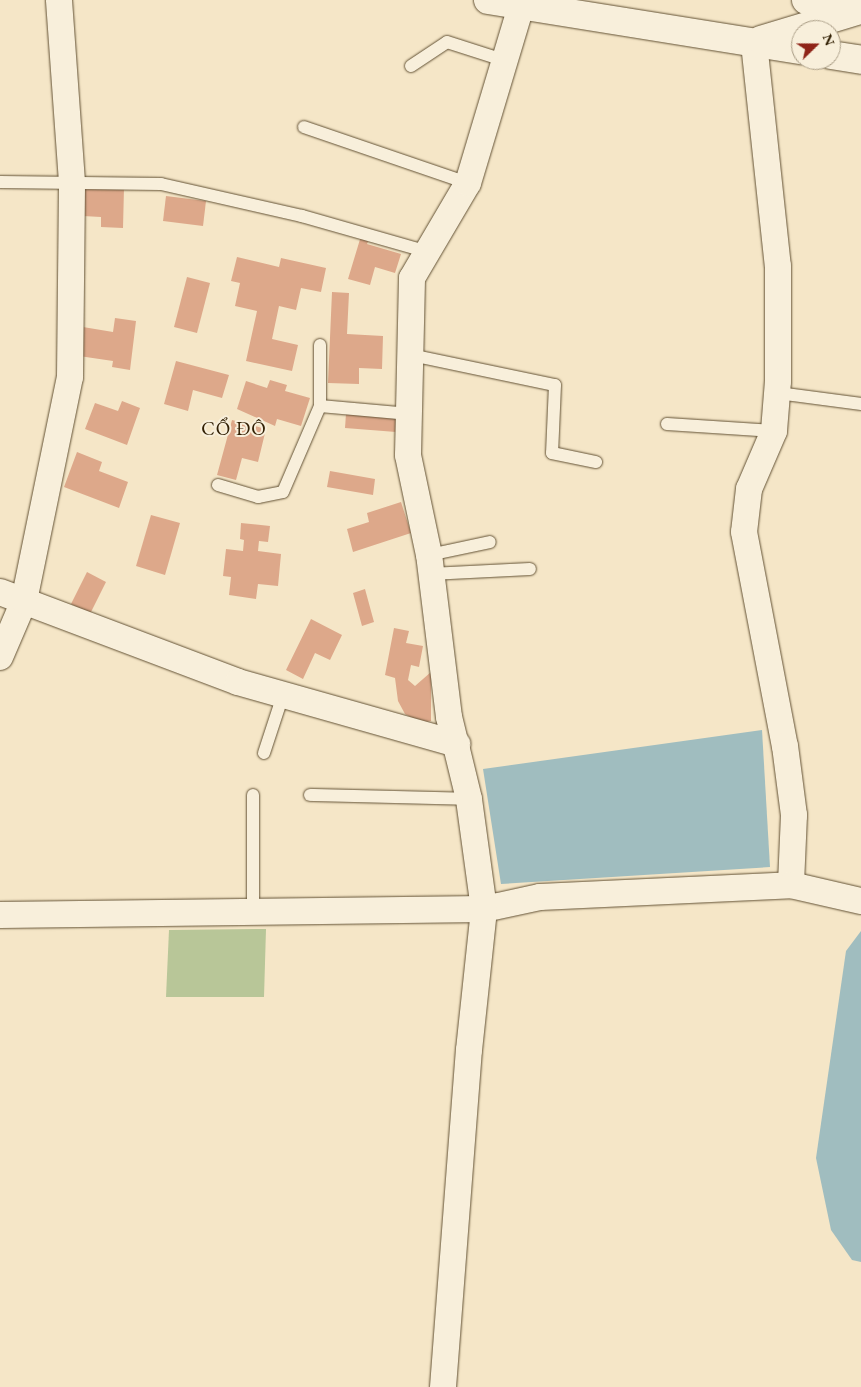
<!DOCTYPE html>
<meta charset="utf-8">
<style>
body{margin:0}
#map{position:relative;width:861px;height:1387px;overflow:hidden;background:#f5e6c7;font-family:"EB Garamond",serif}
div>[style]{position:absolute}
.green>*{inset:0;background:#b8c698}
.water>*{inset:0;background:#a0bdbf}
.building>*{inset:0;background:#dda88a}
.roads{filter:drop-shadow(0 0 1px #635235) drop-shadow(0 0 1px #635235)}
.service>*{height:12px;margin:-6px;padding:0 6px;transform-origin:6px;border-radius:6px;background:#f8efdb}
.minor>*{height:26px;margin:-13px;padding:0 13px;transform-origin:13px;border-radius:13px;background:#f8efdb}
.secondary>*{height:28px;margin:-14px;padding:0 14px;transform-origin:14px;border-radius:14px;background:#f8efdb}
span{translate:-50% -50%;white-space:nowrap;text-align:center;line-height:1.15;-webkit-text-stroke:4px #f8efdb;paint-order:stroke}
.quarter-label{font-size:19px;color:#322004;letter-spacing:1px}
.north{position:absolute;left:791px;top:20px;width:50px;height:50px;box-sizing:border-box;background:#f8efdb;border:1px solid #a99c85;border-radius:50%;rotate:68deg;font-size:14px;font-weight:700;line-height:20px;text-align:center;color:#322004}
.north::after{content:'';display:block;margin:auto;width:18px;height:22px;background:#8f2418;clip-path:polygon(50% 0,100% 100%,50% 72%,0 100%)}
</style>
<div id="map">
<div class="green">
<i style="clip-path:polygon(266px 929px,264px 997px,166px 997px,169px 930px)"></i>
</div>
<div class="water">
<i style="clip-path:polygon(762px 730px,770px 867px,501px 884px,483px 769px)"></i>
<i style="clip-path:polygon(861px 931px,861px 1262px,852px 1260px,831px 1230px,816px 1158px,846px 951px)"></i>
</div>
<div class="building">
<i style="clip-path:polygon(84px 187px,124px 188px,123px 228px,101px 227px,101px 217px,83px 216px)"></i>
<i style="clip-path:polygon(166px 196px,206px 201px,203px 226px,163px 221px)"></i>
<i style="clip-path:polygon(361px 236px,369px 239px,367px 244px,401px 254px,395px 273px,375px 267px,370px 285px,348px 279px)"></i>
<i style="clip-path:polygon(237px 257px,279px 267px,281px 258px,326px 268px,321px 292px,301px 288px,296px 310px,279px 306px,272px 339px,298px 345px,292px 371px,246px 361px,257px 311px,235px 306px,240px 283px,231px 281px)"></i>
<i style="clip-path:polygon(187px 277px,210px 283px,197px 333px,174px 327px)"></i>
<i style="clip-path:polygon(332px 292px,349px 293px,347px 334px,383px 336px,382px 369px,359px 368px,359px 384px,328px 383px)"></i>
<i style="clip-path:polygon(115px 318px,136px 321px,130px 370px,112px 367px,113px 361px,79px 356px,83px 327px,113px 332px)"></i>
<i style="clip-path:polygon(176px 361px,229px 375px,222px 398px,193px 390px,188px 411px,164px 404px)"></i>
<i style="clip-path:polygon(270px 380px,287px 385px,285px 391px,310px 398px,301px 426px,277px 419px,275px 426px,237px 409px,246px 381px,267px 388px)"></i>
<i style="clip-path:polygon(122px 401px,140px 408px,127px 445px,85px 429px,95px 403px,118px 411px)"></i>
<i style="clip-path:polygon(346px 414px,397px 418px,396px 432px,345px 428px)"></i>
<i style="clip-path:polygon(232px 420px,266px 429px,258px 462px,242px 458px,236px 480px,217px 475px)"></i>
<i style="clip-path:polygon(77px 452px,102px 462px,99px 471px,128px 482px,119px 508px,64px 487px)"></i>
<i style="clip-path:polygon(330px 471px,375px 479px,373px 495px,327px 487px)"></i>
<i style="clip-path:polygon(401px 502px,411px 533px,353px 552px,347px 529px,369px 522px,367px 513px)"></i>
<i style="clip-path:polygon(151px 515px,180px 523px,165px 575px,136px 566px)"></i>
<i style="clip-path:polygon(241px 523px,270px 526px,268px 542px,259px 541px,258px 551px,281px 554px,278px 586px,258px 584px,256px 599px,229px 595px,231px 577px,223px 576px,226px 549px,243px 551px,244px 540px,240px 539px)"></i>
<i style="clip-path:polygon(87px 572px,106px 582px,90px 614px,71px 604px)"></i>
<i style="clip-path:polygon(365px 589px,374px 622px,362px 626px,353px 593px)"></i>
<i style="clip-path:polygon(311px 619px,342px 635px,330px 660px,315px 653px,303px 679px,286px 670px)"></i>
<i style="clip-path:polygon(394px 628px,409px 631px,406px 643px,423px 646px,419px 667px,411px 665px,408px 680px,415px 686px,431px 672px,431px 721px,421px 723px,405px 714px,398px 701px,395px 678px,385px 675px)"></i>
</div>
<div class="roads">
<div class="service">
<i style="left:411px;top:66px;width:43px;rotate:-33.7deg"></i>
<i style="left:447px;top:42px;width:59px;rotate:17.8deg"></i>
<i style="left:304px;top:127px;width:173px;rotate:18.9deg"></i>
<i style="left:0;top:182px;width:161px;rotate:0.7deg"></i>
<i style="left:161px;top:184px;width:145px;rotate:12.8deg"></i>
<i style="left:302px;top:216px;width:128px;rotate:15.9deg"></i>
<i style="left:411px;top:355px;width:147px;rotate:11.8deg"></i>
<i style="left:555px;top:385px;width:68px;rotate:92.5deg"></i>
<i style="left:552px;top:453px;width:45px;rotate:11.6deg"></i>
<i style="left:778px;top:393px;width:84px;rotate:7.5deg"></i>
<i style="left:320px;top:406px;width:90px;rotate:5.1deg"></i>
<i style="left:667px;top:424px;width:107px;rotate:3.7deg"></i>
<i style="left:218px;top:485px;width:42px;rotate:16.7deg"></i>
<i style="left:258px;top:497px;width:25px;rotate:-11deg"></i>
<i style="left:283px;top:492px;width:94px;rotate:-66.7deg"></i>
<i style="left:320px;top:406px;width:61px;rotate:-90deg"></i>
<i style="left:429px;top:555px;width:62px;rotate:-12deg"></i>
<i style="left:430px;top:574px;width:100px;rotate:-2.9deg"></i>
<i style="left:264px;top:753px;width:61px;rotate:-71.9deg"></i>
<i style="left:310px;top:795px;width:159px;rotate:1.4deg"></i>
<i style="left:253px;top:912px;width:117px;rotate:-90deg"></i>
</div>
<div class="minor">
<i style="left:754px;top:43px;width:224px;rotate:83.9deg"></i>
<i style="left:778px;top:266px;width:115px;rotate:90deg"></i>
<i style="left:778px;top:381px;width:50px;rotate:94.6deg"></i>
<i style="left:774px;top:431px;width:63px;rotate:113.3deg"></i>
<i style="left:749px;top:489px;width:43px;rotate:96.6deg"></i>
<i style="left:744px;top:532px;width:218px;rotate:79.2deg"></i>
<i style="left:785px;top:746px;width:70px;rotate:82.6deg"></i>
<i style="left:794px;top:815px;width:70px;rotate:92.5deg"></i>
<i style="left:0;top:592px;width:254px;rotate:20.7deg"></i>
<i style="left:238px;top:682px;width:228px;rotate:15.8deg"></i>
<i style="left:0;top:657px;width:61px;rotate:-66.8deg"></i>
<i style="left:24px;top:601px;width:229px;rotate:-78.4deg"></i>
<i style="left:70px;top:377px;width:195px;rotate:-89.4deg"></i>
<i style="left:72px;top:182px;width:182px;rotate:-94.1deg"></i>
<i style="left:0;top:915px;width:484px;rotate:-0.7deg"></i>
<i style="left:484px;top:909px;width:57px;rotate:-12.1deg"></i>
<i style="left:540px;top:897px;width:251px;rotate:-2.7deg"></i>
<i style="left:791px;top:885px;width:72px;rotate:12.9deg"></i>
<i style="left:443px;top:1387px;width:338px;rotate:-85.6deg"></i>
<i style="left:469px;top:1050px;width:142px;rotate:-83.9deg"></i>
<i style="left:484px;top:909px;width:111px;rotate:-97.8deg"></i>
<i style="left:469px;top:799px;width:84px;rotate:-103.7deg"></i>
<i style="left:449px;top:717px;width:163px;rotate:-97deg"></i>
<i style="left:429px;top:555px;width:102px;rotate:-101.9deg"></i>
<i style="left:408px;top:455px;width:177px;rotate:-88.7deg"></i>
<i style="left:412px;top:278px;width:110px;rotate:-59.5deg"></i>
<i style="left:468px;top:183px;width:185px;rotate:-73.3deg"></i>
</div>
<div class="secondary">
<i style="left:488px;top:0;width:317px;rotate:9.1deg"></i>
<i style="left:806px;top:0;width:51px;rotate:11.3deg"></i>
<i style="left:761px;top:40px;width:103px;rotate:-16.9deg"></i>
<i style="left:831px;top:55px;width:30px;rotate:9deg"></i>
</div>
</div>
<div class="quarter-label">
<span style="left:234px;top:429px">CỔ ĐÔ</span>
</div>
<div class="north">N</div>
</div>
